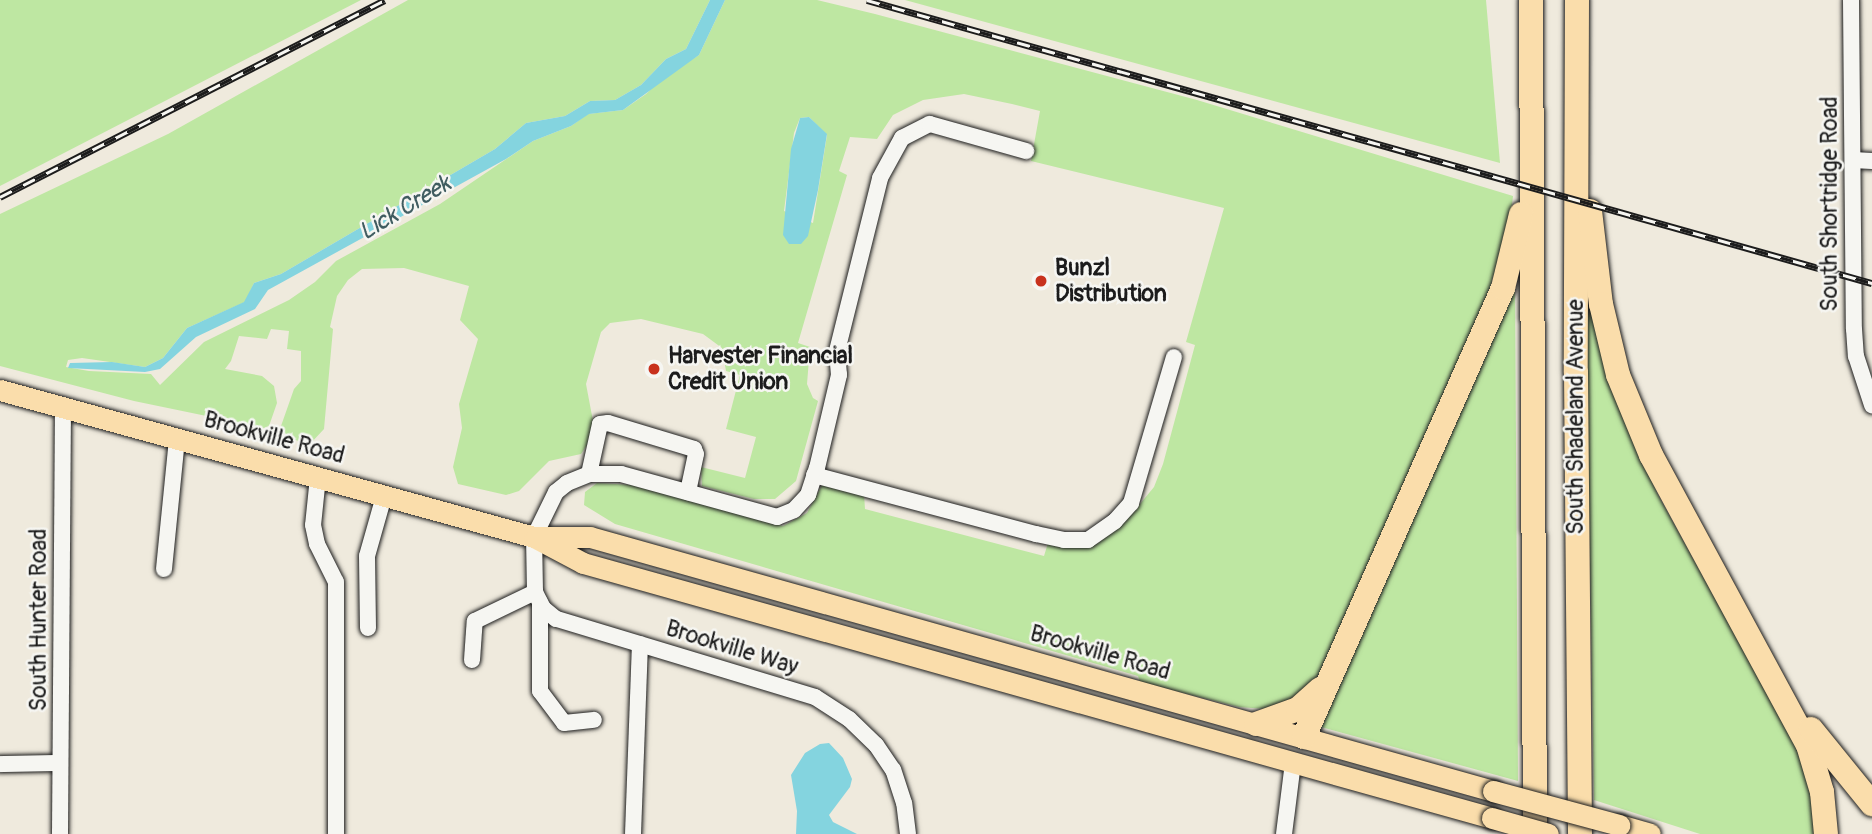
<!DOCTYPE html>
<style>
body{margin:0}
#map{position:relative;width:1872px;height:834px;overflow:hidden;background:#efeadd;font-family:Pangolin,sans-serif}
div>[style]{position:absolute}
.green>*{inset:0;background:#bee7a2}
.water>*{inset:0;background:#84d4df}
.roads{filter:drop-shadow(0 0 2px #1c1c1c) drop-shadow(0 0 2px #1c1c1c)}
.minor>*{height:16px;margin:-8px;padding:0 8px;transform-origin:8px;border-radius:8px;background:#f6f6f2}
.major>*{height:21px;margin:-10.5px;padding:0 10.5px;transform-origin:10.5px;border-radius:10.5px;background:#faddab}
.highway>*{height:24px;margin:-12px;padding:0 12px;transform-origin:12px;border-radius:12px;background:#faddab}
.rail>*{height:7px;margin-top:-3.5px;transform-origin:0;background:repeating-linear-gradient(90deg,#f6f6f2 0 13px,#1c1c1c 0 26px);box-sizing:border-box;border-block:2px solid #1c1c1c}
.bridges{filter:drop-shadow(0 0 2px #1c1c1c) drop-shadow(0 0 2px #1c1c1c)}
.major-bridge>*{height:21px;margin:-10.5px;padding:0 10.5px;transform-origin:10.5px;border-radius:10.5px;background:#faddab}
.dots>*{width:19px;height:19px;translate:-50% -50%;box-sizing:border-box;border:4px solid #f6f6f2;border-radius:50%}
span{translate:-50% -50%;white-space:nowrap;text-align:center;line-height:1.15;-webkit-text-stroke:5px #f6f6f2;paint-order:stroke}
.street-label{font-size:23px;color:#1c1c1c}
.poi-label{font-size:23px;color:#1c1c1c;font-weight:700}
.left{translate:0 -50%;text-align:left}
.water-label{font-size:24px;color:#405c60;font-style:italic}
</style>
<div id="map">
<div class="green">
<i style="clip-path:polygon(0 0,361px 0,0 186px)"></i>
<i style="clip-path:polygon(evenodd,408px 0,710px 0,686px 49px,666px 59px,641px 85px,615px 100px,590px 101px,565px 116px,526px 123px,495px 149px,281px 274px,254px 283px,245px 302px,187px 328px,163px 358px,145px 367px,82px 358px,68px 360px,66px 367px,89px 371px,151px 374px,160px 385px,204px 342px,289px 300px,315px 282px,336px 261px,440px 204px,533px 141px,571px 126px,588px 114px,623px 110px,646px 94px,659px 81px,699px 55px,725px 0,817px 0,875px 14px,1197px 100px,1513px 196px,1510px 222px,1481px 317px,1318px 676px,1289px 702px,1265px 709px,1239px 707px,1140px 682px,1138px 676px,615px 524px,584px 505px,585px 492px,597px 483px,633px 485px,783px 526px,807px 513px,822px 485px,864px 494px,865px 509px,1044px 556px,1048px 543px,1097px 544px,1131px 515px,1154px 487px,1163px 464px,1195px 345px,1186px 342px,1224px 208px,1031px 161px,1040px 111px,1012px 104px,964px 94px,923px 100px,893px 115px,877px 139px,850px 137px,839px 171px,847px 175px,798px 343px,810px 347px,807px 384px,813px 398px,818px 401px,796px 481px,775px 499px,754px 499px,702px 486px,701px 467px,745px 478px,756px 437px,726px 429px,740px 375px,726px 371px,722px 348px,703px 334px,641px 319px,610px 323px,601px 332px,586px 384px,593px 421px,591px 439px,581px 454px,549px 461px,519px 491px,506px 495px,458px 484px,453px 467px,462px 428px,459px 404px,478px 339px,460px 320px,469px 286px,404px 268px,362px 269px,348px 280px,337px 296px,330px 327px,333px 329px,324px 429px,310px 444px,288px 438px,281px 426px,294px 389px,301px 381px,301px 351px,287px 349px,289px 331px,271px 329px,267px 339px,239px 336px,231px 361px,225px 369px,262px 376px,274px 386px,277px 403px,269px 426px,264px 428px,134px 401px,0 366px,0 214px,168px 134px,408px 0,809px 117px,827px 135px,813px 223px,784px 211px,794px 133px,800px 118px,809px 117px)"></i>
<i style="clip-path:polygon(905px 0,1486px 0,1500px 163px)"></i>
<i style="clip-path:polygon(1585px 270px,1620px 407px,1657px 493px,1797px 748px,1812px 798px,1814px 834px,1700px 834px,1594px 800px)"></i>
<i style="clip-path:polygon(1515px 280px,1518px 781px,1321px 727px)"></i>
</div>
<div class="water">
<i style="clip-path:polygon(710px 0,725px 0,699px 55px,623px 110px,589px 114px,571px 126px,533px 141px,506px 159px,268px 290px,255px 309px,196px 337px,160px 369px,145px 372px,68px 368px,70px 363px,112px 362px,145px 367px,163px 358px,187px 328px,244px 302px,254px 283px,281px 274px,495px 149px,526px 123px,565px 116px,590px 101px,615px 100px,641px 85px,666px 59px,686px 49px)"></i>
<i style="clip-path:polygon(809px 117px,827px 134px,818px 190px,808px 236px,801px 244px,789px 244px,783px 235px,791px 149px,800px 118px)"></i>
<i style="clip-path:polygon(829px 743px,843px 758px,852px 779px,850px 787px,829px 815px,833px 822px,857px 834px,796px 834px,797px 811px,791px 775px,805px 753px,820px 744px)"></i>
</div>
<div class="roads">
<div class="minor">
<i style="left:1851px;top:0;width:329px;rotate:89.5deg"></i>
<i style="left:1854px;top:329px;width:27px;rotate:86deg"></i>
<i style="left:1856px;top:356px;width:52px;rotate:71.9deg"></i>
<i style="left:1853px;top:160px;width:19px;rotate:3deg"></i>
<i style="left:589px;top:474px;width:51px;rotate:-77.6deg"></i>
<i style="left:600px;top:424px;width:8px;rotate:-7deg"></i>
<i style="left:608px;top:423px;width:90px;rotate:16.8deg"></i>
<i style="left:694px;top:449px;width:5px;rotate:68deg"></i>
<i style="left:696px;top:454px;width:39px;rotate:102deg"></i>
<i style="left:814px;top:475px;width:230px;rotate:14.9deg"></i>
<i style="left:1036px;top:534px;width:29px;rotate:12deg"></i>
<i style="left:1064px;top:540px;width:24px"></i>
<i style="left:1088px;top:540px;width:33px;rotate:-35deg"></i>
<i style="left:1115px;top:521px;width:24px;rotate:-48deg"></i>
<i style="left:1131px;top:503px;width:152px;rotate:-73.6deg"></i>
<i style="left:318px;top:477px;width:48px;rotate:95.9deg"></i>
<i style="left:313px;top:525px;width:19px;rotate:78deg"></i>
<i style="left:317px;top:544px;width:42px;rotate:63.4deg"></i>
<i style="left:336px;top:582px;width:252px;rotate:90deg"></i>
<i style="left:164px;top:569px;width:131px;rotate:-84.3deg"></i>
<i style="left:540px;top:603px;width:88px;rotate:90deg"></i>
<i style="left:540px;top:691px;width:40px;rotate:53deg"></i>
<i style="left:564px;top:723px;width:30px;rotate:-6deg"></i>
<i style="left:368px;top:628px;width:72px;rotate:-90.8deg"></i>
<i style="left:367px;top:556px;width:62px;rotate:-74.2deg"></i>
<i style="left:472px;top:660px;width:39px;rotate:-86deg"></i>
<i style="left:475px;top:621px;width:67px;rotate:-25.8deg"></i>
<i style="left:0;top:764px;width:60px;rotate:-1deg"></i>
<i style="left:60px;top:834px;width:428px;rotate:-89.6deg"></i>
<i style="left:633px;top:834px;width:190px;rotate:-87.9deg"></i>
<i style="left:908px;top:834px;width:31px;rotate:-97deg"></i>
<i style="left:904px;top:803px;width:35px;rotate:-108deg"></i>
<i style="left:893px;top:770px;width:30px;rotate:-124deg"></i>
<i style="left:876px;top:745px;width:37px;rotate:-136deg"></i>
<i style="left:849px;top:719px;width:40px;rotate:-147.1deg"></i>
<i style="left:815px;top:697px;width:270px;rotate:-163.2deg"></i>
<i style="left:556px;top:619px;width:17px;rotate:-140deg"></i>
<i style="left:543px;top:608px;width:18px;rotate:-117deg"></i>
<i style="left:535px;top:592px;width:55px;rotate:-91deg"></i>
<i style="left:534px;top:537px;width:50px;rotate:-63.9deg"></i>
<i style="left:556px;top:492px;width:14px;rotate:-39deg"></i>
<i style="left:567px;top:483px;width:24px;rotate:-22deg"></i>
<i style="left:589px;top:474px;width:32px"></i>
<i style="left:621px;top:474px;width:162px;rotate:15.4deg"></i>
<i style="left:777px;top:517px;width:18px;rotate:-22deg"></i>
<i style="left:794px;top:510px;width:21px;rotate:-47deg"></i>
<i style="left:808px;top:495px;width:28px;rotate:-72deg"></i>
<i style="left:817px;top:468px;width:96px;rotate:-76.7deg"></i>
<i style="left:839px;top:375px;width:24px;rotate:-95deg"></i>
<i style="left:837px;top:351px;width:178px;rotate:-76deg"></i>
<i style="left:880px;top:178px;width:46px;rotate:-61.2deg"></i>
<i style="left:902px;top:138px;width:31px;rotate:-27deg"></i>
<i style="left:930px;top:124px;width:100px;rotate:15.7deg"></i>
<i style="left:1284px;top:834px;width:72px;rotate:-82.8deg"></i>
</div>
<div class="major">
<i style="left:0;top:390px;width:554px;rotate:15.39deg"></i>
<i style="left:534px;top:537px;width:55px;rotate:28deg"></i>
<i style="left:583px;top:563px;width:944px;rotate:15.67deg"></i>
<i style="left:536px;top:537px;width:54px"></i>
<i style="left:590px;top:537px;width:938px;rotate:15.71deg"></i>
<i style="left:1619px;top:825px;width:32px;rotate:16deg"></i>
</div>
<div class="highway">
<i style="left:1531px;top:0;width:834px;rotate:89.73deg"></i>
<i style="left:1577px;top:0;width:372px;rotate:90.2deg"></i>
<i style="left:1576px;top:372px;width:462px;rotate:89.5deg"></i>
<i style="left:1590px;top:211px;width:94px;rotate:83.3deg"></i>
<i style="left:1601px;top:304px;width:73px;rotate:76.5deg"></i>
<i style="left:1618px;top:375px;width:87px;rotate:67.6deg"></i>
<i style="left:1651px;top:455px;width:330px;rotate:61.6deg"></i>
<i style="left:1808px;top:745px;width:49px;rotate:73.4deg"></i>
<i style="left:1822px;top:792px;width:42px;rotate:84.6deg"></i>
<i style="left:1256px;top:724px;width:45px;rotate:-19.7deg"></i>
<i style="left:1298px;top:709px;width:30px;rotate:-42deg"></i>
<i style="left:1811px;top:729px;width:97px;rotate:50.9deg"></i>
<i style="left:1304px;top:737px;width:491px;rotate:-66.1deg"></i>
<i style="left:1503px;top:288px;width:76px;rotate:-76.3deg"></i>
</div>
</div>
<div class="rail">
<i style="left:867px;top:0;width:1044px;rotate:15.73deg"></i>
<i style="left:0;top:197px;width:432px;rotate:-27.1deg"></i>
</div>
<div class="bridges">
<div class="major-bridge">
<i style="left:1493px;top:791px;width:131px;rotate:15.1deg"></i>
<i style="left:1492px;top:818px;width:58px;rotate:15.9deg"></i>
</div>
</div>
<div class="dots">
<i style="left:1041px;top:281px;background:#c8321e"></i>
<i style="left:654px;top:369px;background:#c8321e"></i>
</div>
<div class="street-label">
<span style="left:1830px;top:204px;rotate:-90deg">South Shortridge Road</span>
<span style="left:1576px;top:417px;rotate:-90deg">South Shadeland Avenue</span>
<span style="left:274px;top:438px;rotate:15deg">Brookville Road</span>
<span style="left:39px;top:620px;rotate:-90deg">South Hunter Road</span>
<span style="left:732px;top:648px;rotate:17deg">Brookville Way</span>
<span style="left:1100px;top:653px;rotate:16deg">Brookville Road</span>
</div>
<div class="poi-label">
<span class="left" style="left:1055px;top:281px">Bunzl<br>Distribution</span>
<span class="left" style="left:668px;top:369px">Harvester Financial<br>Credit Union</span>
</div>
<div class="water-label">
<span style="left:405px;top:208px;rotate:-31deg">Lick Creek</span>
</div>
</div>
